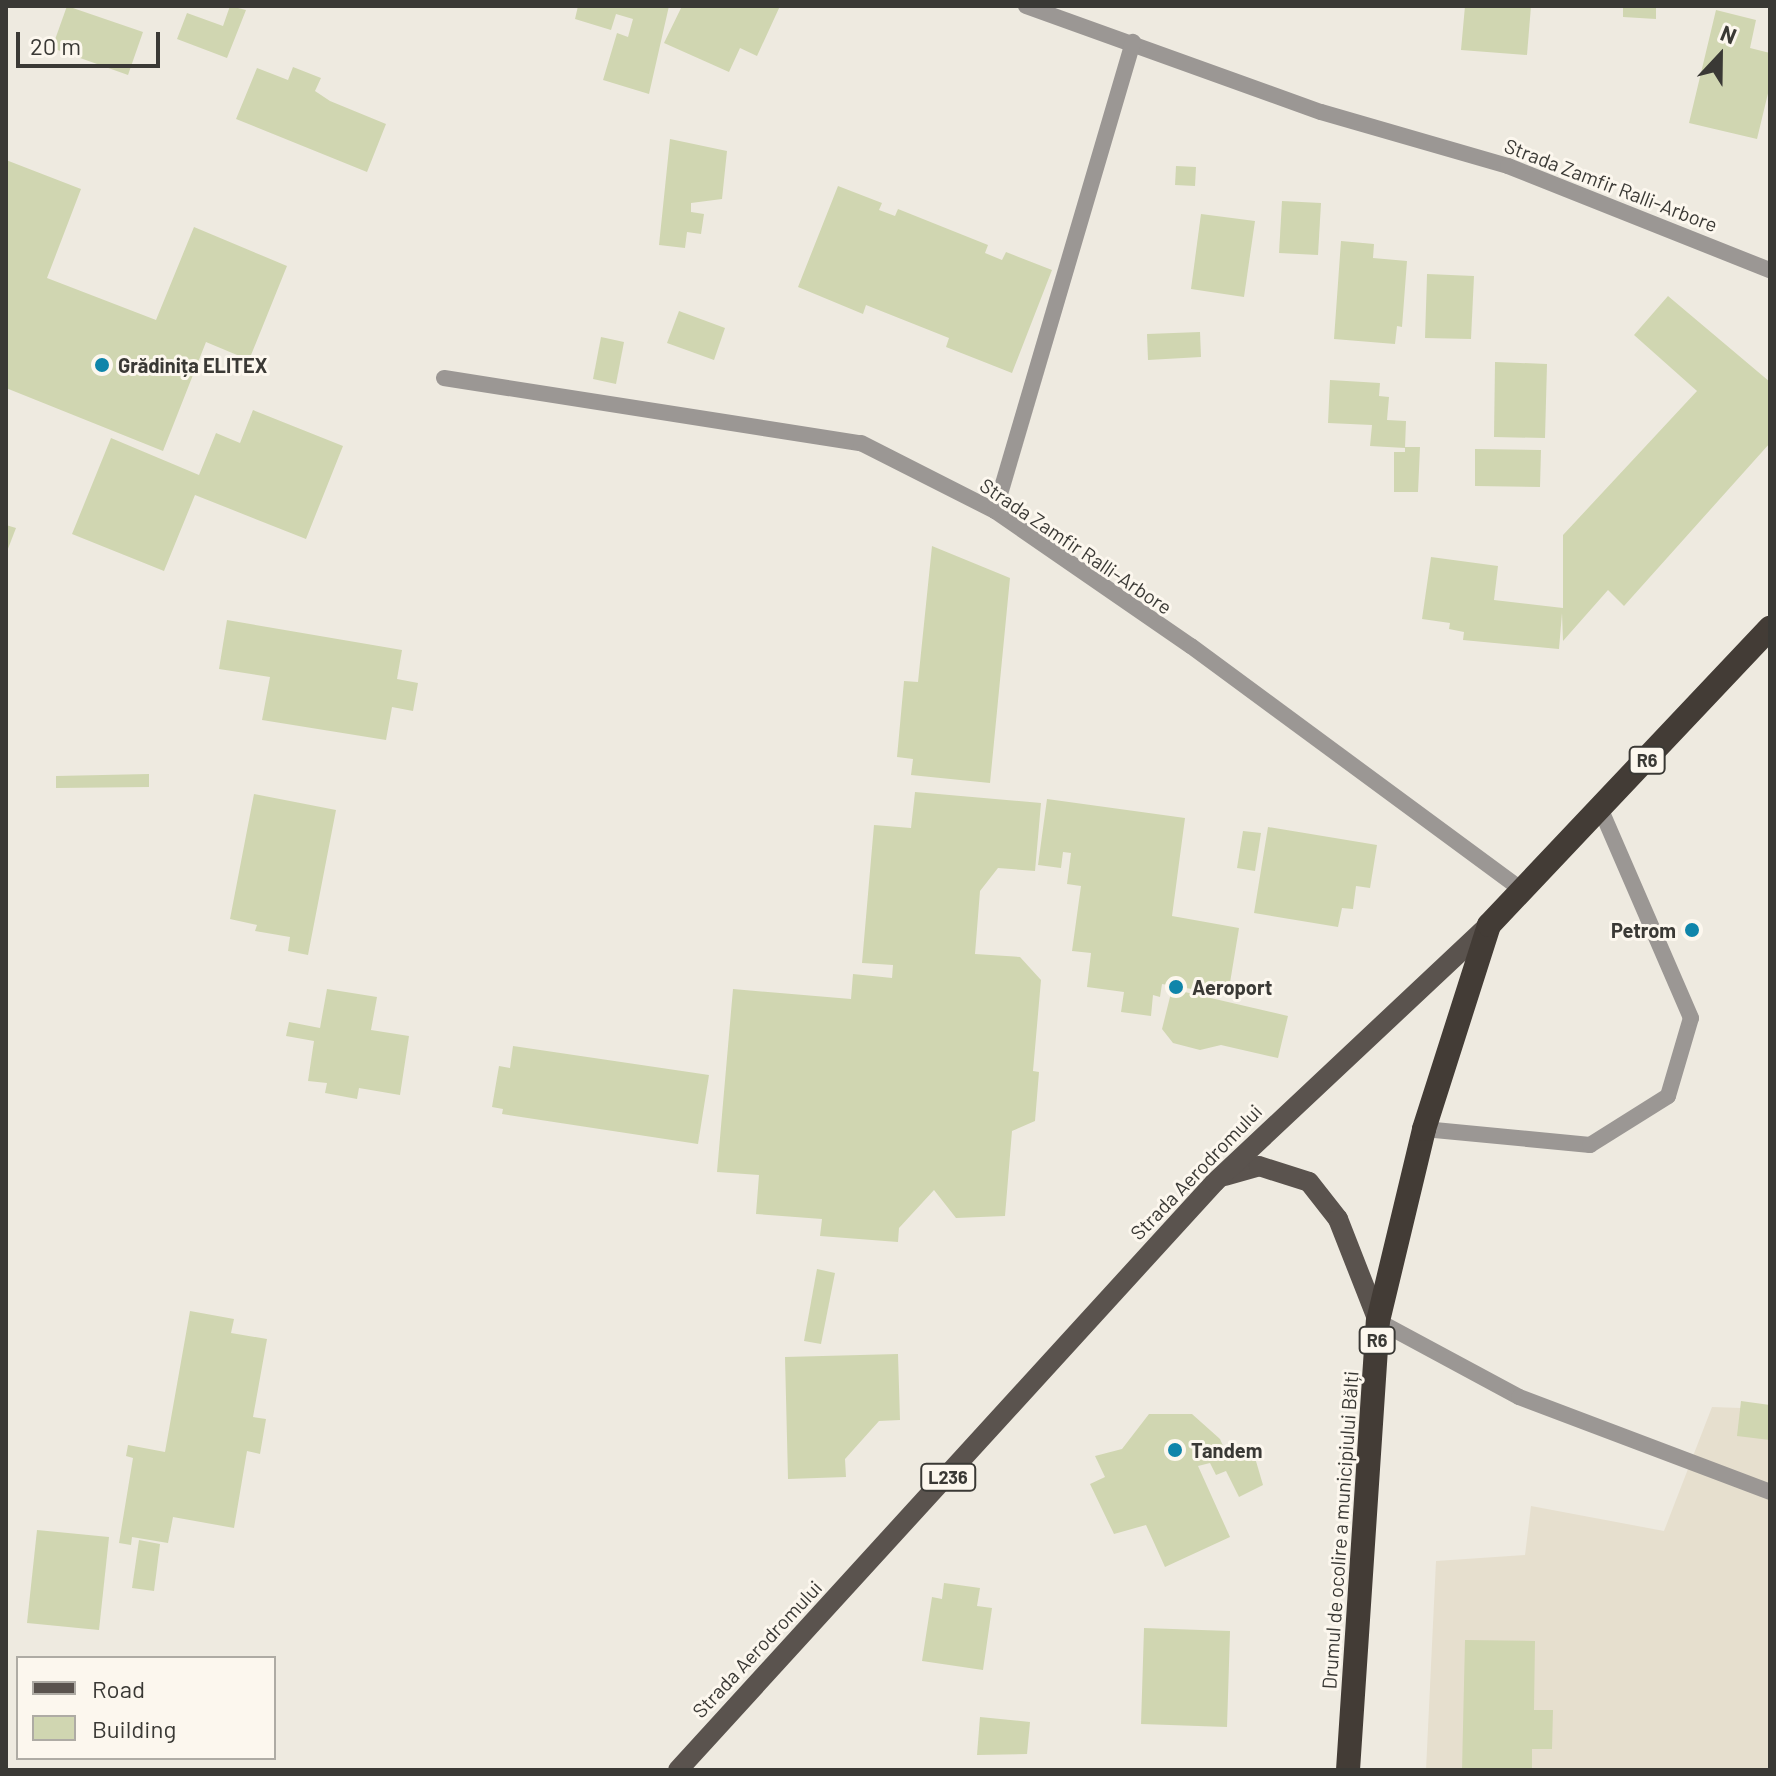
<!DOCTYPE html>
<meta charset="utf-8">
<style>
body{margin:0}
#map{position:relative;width:1776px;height:1776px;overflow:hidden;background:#eeeae0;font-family:Barlow,sans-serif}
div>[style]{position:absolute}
.built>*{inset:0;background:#e6dfce}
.building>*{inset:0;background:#d0d6b1}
.lane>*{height:16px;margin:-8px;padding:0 8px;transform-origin:8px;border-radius:8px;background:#9b9794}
.street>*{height:16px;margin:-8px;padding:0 8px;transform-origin:8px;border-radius:8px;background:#9b9794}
.primary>*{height:20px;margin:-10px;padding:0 10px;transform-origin:10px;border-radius:10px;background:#5a534e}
.highway>*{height:24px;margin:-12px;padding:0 12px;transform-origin:12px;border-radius:12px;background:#433c36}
.dots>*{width:22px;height:22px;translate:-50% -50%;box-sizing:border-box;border:4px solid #fcf7ee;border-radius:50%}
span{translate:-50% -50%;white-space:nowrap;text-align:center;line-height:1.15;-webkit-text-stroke:6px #fcf7ee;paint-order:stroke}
.shield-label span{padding:2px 6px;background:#fcf7ee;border:2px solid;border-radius:6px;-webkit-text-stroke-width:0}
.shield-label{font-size:18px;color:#3a3935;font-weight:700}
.street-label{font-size:20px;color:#3a3935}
.poi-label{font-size:20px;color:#3a3935;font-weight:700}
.left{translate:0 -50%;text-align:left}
.right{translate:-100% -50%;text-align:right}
.frame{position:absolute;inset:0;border:8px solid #3a3935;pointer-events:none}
.legend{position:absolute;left:16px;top:1656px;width:260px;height:104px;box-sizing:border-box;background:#fcf7ee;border:2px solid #aeaba4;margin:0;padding:10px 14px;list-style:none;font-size:24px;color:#3a3935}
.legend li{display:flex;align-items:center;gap:16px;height:40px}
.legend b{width:40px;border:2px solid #aeaba4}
.north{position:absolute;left:1680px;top:16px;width:80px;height:80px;-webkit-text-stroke:6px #fcf7ee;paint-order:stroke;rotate:22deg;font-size:22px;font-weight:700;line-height:32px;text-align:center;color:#3a3935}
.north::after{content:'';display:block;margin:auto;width:28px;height:36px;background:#3a3935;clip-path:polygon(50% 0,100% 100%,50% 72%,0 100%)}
.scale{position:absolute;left:16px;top:32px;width:144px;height:36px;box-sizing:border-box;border:4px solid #3a3935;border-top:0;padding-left:10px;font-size:24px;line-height:28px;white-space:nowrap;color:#3a3935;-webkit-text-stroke:6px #fcf7ee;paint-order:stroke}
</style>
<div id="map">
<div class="built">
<i style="clip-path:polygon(1712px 1407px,1770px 1409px,1770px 1770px,1426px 1770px,1436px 1561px,1525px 1555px,1531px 1506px,1664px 1531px)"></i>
</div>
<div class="building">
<i style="clip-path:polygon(67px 6px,143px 32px,128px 75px,52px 48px)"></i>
<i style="clip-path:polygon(230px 6px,246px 10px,227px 58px,177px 39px,187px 13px,223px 26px)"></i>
<i style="clip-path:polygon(578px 6px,669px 6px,649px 94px,603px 80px,617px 33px,628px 37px,633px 19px,616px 14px,611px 30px,575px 19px)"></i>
<i style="clip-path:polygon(682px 6px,780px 6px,757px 56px,740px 48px,729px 72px,664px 43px)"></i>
<i style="clip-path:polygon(1465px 6px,1531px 6px,1527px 55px,1461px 50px)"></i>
<i style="clip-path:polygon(1623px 6px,1656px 6px,1656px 19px,1623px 17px)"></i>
<i style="clip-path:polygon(1716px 10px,1756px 20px,1750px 48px,1770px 53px,1770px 85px,1757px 139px,1689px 123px)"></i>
<i style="clip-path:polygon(293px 67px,321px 78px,315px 91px,330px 101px,386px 124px,367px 172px,236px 119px,257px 68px,288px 80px)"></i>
<i style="clip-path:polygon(670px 139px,727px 151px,722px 199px,691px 203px,691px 212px,704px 214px,701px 234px,687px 232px,685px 248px,659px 245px)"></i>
<i style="clip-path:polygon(6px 160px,81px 189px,47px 278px,156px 320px,194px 227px,287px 266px,249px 360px,206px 342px,163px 451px,6px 388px)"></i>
<i style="clip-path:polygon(1176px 166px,1196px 167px,1195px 186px,1175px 185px)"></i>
<i style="clip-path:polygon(838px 186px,882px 203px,879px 210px,895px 216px,898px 209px,988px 245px,985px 253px,1002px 260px,1006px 252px,1052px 270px,1012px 373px,946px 347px,949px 338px,866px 305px,863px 314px,798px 287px)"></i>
<i style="clip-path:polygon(1282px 201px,1321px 203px,1318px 255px,1279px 253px)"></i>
<i style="clip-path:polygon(1201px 214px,1255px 221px,1244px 297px,1191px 289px)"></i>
<i style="clip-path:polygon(1341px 241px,1374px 244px,1373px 258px,1407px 261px,1402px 327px,1397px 326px,1395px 344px,1334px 339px)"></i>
<i style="clip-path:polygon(1427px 274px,1474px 276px,1471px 339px,1425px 338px)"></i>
<i style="clip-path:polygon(1668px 296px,1770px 382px,1770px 443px,1624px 606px,1608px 590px,1563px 641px,1562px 613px,1559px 649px,1463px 640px,1464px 632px,1449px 629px,1450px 623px,1422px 619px,1431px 557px,1498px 566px,1494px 600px,1563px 608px,1563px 535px,1697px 391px,1634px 335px)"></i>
<i style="clip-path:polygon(679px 311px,725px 328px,714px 360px,667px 343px)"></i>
<i style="clip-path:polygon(1200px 332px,1201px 357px,1148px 360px,1147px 334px)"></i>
<i style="clip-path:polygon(601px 337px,624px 342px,616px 384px,593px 379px)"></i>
<i style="clip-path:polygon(1495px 362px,1547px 364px,1545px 438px,1494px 437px)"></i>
<i style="clip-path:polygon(1330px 380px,1380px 383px,1379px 396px,1389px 397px,1387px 420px,1406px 421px,1405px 448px,1370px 446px,1372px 425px,1328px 423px)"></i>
<i style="clip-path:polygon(253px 410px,343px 446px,306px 539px,195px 495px,164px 571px,72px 534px,111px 438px,199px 475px,216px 433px,240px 443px)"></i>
<i style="clip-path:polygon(1405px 447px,1420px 447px,1418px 492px,1394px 492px,1394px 452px,1405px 452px)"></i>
<i style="clip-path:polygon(1475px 449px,1541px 450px,1540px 487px,1475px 486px)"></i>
<i style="clip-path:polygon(6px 525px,16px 528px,6px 554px)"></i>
<i style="clip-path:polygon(932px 546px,1010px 578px,990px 783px,911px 775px,913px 759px,897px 757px,904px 681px,918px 682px)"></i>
<i style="clip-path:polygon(227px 620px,402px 650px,397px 679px,418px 683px,413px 711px,392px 707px,386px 740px,262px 720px,270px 677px,219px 669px)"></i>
<i style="clip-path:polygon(149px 774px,149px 787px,56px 788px,56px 776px)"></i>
<i style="clip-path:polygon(915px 792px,1041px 803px,1035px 871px,998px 868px,980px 891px,975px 954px,1020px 957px,1041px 980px,1033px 1071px,1039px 1072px,1035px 1121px,1012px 1131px,1005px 1216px,956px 1218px,934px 1190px,899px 1228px,898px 1242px,820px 1236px,822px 1219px,756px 1214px,759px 1175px,717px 1172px,733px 989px,851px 999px,853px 974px,892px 978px,893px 965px,862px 963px,874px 825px,911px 828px)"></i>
<i style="clip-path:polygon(254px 794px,336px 810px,308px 955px,288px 951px,290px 937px,255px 931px,257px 925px,230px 919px)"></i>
<i style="clip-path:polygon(1047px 799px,1185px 818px,1172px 916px,1239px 928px,1228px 995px,1162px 984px,1160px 997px,1153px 995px,1151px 1016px,1121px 1012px,1124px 992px,1087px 987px,1091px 953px,1072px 951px,1081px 886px,1067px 884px,1071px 853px,1063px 852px,1061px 868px,1038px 865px)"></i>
<i style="clip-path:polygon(1268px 827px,1377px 845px,1370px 888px,1356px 886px,1353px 909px,1342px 908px,1338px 927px,1254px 913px)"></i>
<i style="clip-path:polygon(1243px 831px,1261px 833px,1255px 871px,1237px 868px)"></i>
<i style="clip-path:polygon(327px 989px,377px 997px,371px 1030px,409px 1036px,400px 1095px,359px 1088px,357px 1099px,325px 1093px,327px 1083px,308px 1081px,314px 1041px,286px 1036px,289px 1022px,320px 1028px)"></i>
<i style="clip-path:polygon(1172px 989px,1288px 1016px,1278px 1058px,1221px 1045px,1200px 1050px,1173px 1043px,1162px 1029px)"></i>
<i style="clip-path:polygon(513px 1046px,709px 1075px,698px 1144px,502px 1114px,503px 1109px,492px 1107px,499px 1066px,510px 1068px)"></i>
<i style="clip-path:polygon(817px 1269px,835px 1273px,821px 1344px,804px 1341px)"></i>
<i style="clip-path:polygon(190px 1311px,234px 1319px,231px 1333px,267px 1339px,253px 1417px,266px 1419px,260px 1454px,247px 1451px,234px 1528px,173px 1517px,168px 1543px,132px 1537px,131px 1545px,119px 1543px,133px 1458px,126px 1456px,128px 1445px,165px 1452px)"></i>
<i style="clip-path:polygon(898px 1354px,900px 1420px,879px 1421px,845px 1459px,846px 1477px,788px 1479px,785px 1357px)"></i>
<i style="clip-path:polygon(1741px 1401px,1770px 1405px,1770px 1440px,1737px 1436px)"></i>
<i style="clip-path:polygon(1149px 1414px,1192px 1414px,1220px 1439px,1227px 1455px,1251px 1444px,1263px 1485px,1239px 1497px,1226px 1471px,1216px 1475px,1210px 1463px,1198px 1466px,1230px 1537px,1165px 1567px,1146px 1525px,1114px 1534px,1090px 1484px,1105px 1477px,1095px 1456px,1122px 1449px)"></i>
<i style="clip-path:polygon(37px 1530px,109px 1537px,99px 1630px,27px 1623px)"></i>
<i style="clip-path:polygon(139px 1540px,160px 1544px,154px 1591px,132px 1588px)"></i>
<i style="clip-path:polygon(944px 1583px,980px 1588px,977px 1606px,992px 1608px,983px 1670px,922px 1661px,932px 1597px,942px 1599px)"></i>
<i style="clip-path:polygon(1144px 1628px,1230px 1631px,1227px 1727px,1141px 1724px)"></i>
<i style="clip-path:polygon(1465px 1640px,1535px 1641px,1534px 1710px,1553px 1710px,1552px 1749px,1532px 1749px,1532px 1770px,1462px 1770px)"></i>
<i style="clip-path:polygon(980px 1717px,1030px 1722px,1027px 1754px,977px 1755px)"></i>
</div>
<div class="lane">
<i style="left:1424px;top:1129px;width:167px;rotate:5.5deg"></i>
<i style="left:1590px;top:1145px;width:92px;rotate:-32.1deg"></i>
<i style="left:1668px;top:1096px;width:81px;rotate:-73.6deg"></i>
<i style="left:1691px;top:1018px;width:229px;rotate:-113.4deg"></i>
<i style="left:1378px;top:1321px;width:160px;rotate:28.3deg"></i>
<i style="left:1519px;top:1397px;width:268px;rotate:20.7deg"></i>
</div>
<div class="street">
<i style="left:1026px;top:6px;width:313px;rotate:19.8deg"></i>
<i style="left:1321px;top:112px;width:195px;rotate:16.1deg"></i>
<i style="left:1508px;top:166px;width:282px;rotate:21.7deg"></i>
<i style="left:444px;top:378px;width:422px;rotate:8.9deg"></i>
<i style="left:861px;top:443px;width:150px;rotate:26.9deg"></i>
<i style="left:995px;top:511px;width:238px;rotate:34.6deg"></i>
<i style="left:1191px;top:646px;width:413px;rotate:36.4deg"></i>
<i style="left:995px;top:511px;width:489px;rotate:-73.6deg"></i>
</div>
<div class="primary">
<i style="left:1225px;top:1176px;width:35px;rotate:-16deg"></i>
<i style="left:1259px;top:1166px;width:52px;rotate:17.7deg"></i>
<i style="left:1309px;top:1182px;width:47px;rotate:51.9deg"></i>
<i style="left:1338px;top:1219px;width:110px;rotate:68.6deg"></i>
<i style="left:678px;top:1770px;width:796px;rotate:-47.6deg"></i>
<i style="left:1215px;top:1182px;width:376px;rotate:-43.2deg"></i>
</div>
<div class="highway">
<i style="left:1348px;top:1770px;width:450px;rotate:-86.2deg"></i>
<i style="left:1378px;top:1321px;width:197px;rotate:-76.5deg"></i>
<i style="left:1424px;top:1129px;width:214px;rotate:-72.3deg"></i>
<i style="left:1489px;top:925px;width:409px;rotate:-46.6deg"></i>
</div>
<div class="dots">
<i style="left:102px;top:365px;background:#0f85aa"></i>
<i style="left:1692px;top:930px;background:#0f85aa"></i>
<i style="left:1176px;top:987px;background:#0f85aa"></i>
<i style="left:1175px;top:1450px;background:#0f85aa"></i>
</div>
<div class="shield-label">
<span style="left:1647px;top:760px">R6</span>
<span style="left:1377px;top:1340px">R6</span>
<span style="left:948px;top:1477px">L236</span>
</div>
<div class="street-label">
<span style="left:1611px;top:185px;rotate:21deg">Strada Zamfir Ralli-Arbore</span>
<span style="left:1076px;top:546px;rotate:34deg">Strada Zamfir Ralli-Arbore</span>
<span style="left:1196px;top:1172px;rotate:-46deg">Strada Aerodromului</span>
<span style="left:1340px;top:1530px;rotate:-86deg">Drumul de ocolire a municipiului Bălți</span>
<span style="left:757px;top:1649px;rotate:-47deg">Strada Aerodromului</span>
</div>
<div class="poi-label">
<span class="left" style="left:118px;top:365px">Grădinița ELITEX</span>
<span class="right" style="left:1676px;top:930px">Petrom</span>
<span class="left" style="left:1192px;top:987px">Aeroport</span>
<span class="left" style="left:1191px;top:1450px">Tandem</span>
</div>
<div class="frame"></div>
<ul class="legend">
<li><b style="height:10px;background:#5a534e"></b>Road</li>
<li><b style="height:22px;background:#d0d6b1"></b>Building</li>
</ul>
<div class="north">N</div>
<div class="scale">20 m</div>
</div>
